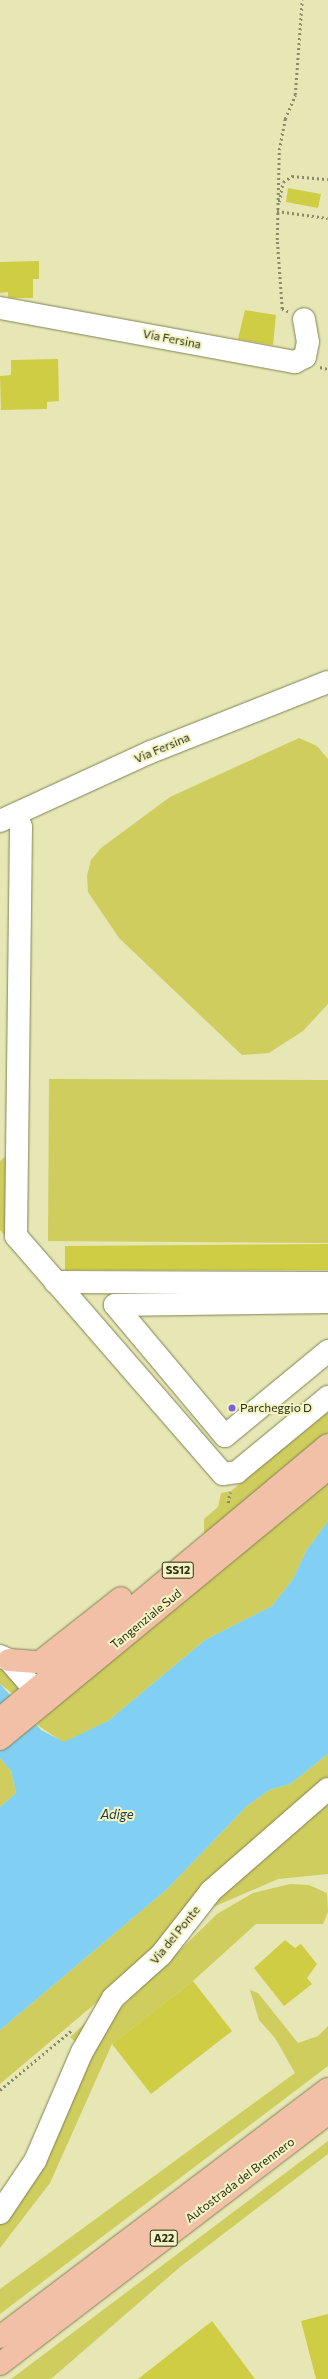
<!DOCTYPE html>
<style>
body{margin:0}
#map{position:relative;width:328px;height:2379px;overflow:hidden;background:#e6e7b5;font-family:Commissioner,sans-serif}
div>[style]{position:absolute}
.green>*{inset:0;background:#cecd5e}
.water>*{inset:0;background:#81d0f3}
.building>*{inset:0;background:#cfcd44}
.path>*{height:2.5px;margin-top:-1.25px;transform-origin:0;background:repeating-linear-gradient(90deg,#8b8b69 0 2px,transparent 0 5px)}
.roads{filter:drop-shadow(0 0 1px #828254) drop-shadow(0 0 1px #828254)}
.minor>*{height:22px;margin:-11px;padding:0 11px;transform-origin:11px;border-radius:11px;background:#fff}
.highway>*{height:22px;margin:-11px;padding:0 11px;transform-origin:11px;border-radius:11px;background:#f1c0a7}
.dots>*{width:11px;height:11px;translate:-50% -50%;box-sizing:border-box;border:2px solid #f3f4c2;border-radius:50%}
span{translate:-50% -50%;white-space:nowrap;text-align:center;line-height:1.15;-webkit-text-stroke:4px #f3f4c2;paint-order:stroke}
.shield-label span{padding:1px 3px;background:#f3f4c2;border:1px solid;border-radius:3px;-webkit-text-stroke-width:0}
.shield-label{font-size:11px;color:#2d2d1a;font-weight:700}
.street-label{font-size:12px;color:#2d2d1a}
.poi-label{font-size:12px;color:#2d2d1a}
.left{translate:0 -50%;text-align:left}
.water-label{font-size:13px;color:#223b47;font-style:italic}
</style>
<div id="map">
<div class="green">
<i style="clip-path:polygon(299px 738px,317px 746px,328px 759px,328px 1004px,303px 1031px,269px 1053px,242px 1055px,119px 938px,88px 892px,87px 876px,91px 860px,101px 848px,170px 797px)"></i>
<i style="clip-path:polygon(49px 1079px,328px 1080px,328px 1243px,48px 1241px)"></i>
<i style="clip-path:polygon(10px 1153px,7px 1238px,0 1230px,0 1161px)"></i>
<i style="clip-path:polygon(328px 1412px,328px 1433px,204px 1537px,204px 1519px,218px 1507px,221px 1493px,231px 1491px)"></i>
<i style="clip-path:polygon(328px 1480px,328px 1521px,306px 1551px,293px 1579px,272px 1606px,205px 1640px,108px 1721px,64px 1743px,36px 1724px)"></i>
<i style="clip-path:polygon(0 1667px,7px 1672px,22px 1687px,12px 1693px,0 1684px)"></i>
<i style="clip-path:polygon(328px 1754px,328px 1780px,148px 1959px,0 2084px,0 2030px,166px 1890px,247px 1806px,269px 1790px,290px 1784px)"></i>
<i style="clip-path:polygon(0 1758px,11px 1771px,16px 1793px,0 1807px)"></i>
<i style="clip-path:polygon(328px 1792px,328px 1874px,278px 1879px,204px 1911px)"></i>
<i style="clip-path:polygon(290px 1884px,309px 1885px,327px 1893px,328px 1912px,323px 1924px,256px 1924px,193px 1981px,112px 2044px,50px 2183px,0 2248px,0 2221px,105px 2023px,217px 1914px,253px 1893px)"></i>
<i style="clip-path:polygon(250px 1990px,258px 1993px,298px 2043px,318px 2036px,328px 2026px,328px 2066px,0 2314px,0 2289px,295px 2073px,275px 2038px,259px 2020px)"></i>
<i style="clip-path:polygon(92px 2017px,79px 2045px,70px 2037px)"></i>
<i style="clip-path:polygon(328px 2141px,328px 2154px,180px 2267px,51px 2379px,11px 2379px)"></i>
</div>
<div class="water">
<i style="clip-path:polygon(328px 1521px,328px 1754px,290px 1784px,269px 1790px,247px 1806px,166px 1890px,0 2030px,0 1807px,16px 1793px,11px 1771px,0 1758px,0 1684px,41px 1730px,64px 1742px,108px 1721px,205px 1640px,272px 1606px,293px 1579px,306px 1551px)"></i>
</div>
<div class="building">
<i style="clip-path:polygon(288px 188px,321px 194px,318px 208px,286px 202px)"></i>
<i style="clip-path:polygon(39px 261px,39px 279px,33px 279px,33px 298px,14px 298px,8px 297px,8px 292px,0 293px,0 262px)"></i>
<i style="clip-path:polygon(245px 310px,276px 315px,273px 345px,238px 339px)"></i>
<i style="clip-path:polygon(58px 359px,59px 401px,47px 402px,47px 409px,1px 410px,0 376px,11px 375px,11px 360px)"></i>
<i style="clip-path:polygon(328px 1244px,328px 1270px,65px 1270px,65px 1246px)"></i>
<i style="clip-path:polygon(285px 1940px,295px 1948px,301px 1944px,317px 1964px,307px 1978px,312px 1984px,284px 2006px,254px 1968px)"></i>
<i style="clip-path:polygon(193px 1981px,232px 2031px,151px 2094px,112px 2044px)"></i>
<i style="clip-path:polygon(328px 2314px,328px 2379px,316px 2379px,301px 2321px)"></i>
<i style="clip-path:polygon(212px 2321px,255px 2379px,138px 2379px)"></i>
</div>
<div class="path">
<i style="left:279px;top:202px;width:20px;rotate:-79deg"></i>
<i style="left:283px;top:182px;width:11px;rotate:-34deg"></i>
<i style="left:292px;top:176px;width:36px;rotate:5deg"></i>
<i style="left:277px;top:211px;width:51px;rotate:7.8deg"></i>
<i style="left:288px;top:312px;width:7px;rotate:-153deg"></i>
<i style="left:282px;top:309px;width:69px;rotate:-94.1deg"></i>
<i style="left:277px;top:240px;width:90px;rotate:-88.7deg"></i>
<i style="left:279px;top:150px;width:32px;rotate:-79deg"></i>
<i style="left:285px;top:119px;width:26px;rotate:-67deg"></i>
<i style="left:295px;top:95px;width:95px;rotate:-85.8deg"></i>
<i style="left:320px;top:367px;width:8px;rotate:14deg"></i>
<i style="left:228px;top:1503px;width:11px;rotate:-80deg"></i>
<i style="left:0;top:2090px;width:94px;rotate:-39.8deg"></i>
</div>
<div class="roads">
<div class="minor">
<i style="left:0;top:308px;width:300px;rotate:10.4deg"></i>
<i style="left:295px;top:362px;width:11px;rotate:-27deg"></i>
<i style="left:305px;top:357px;width:15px;rotate:-79deg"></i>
<i style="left:308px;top:342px;width:23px;rotate:-100deg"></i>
<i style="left:16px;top:814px;width:14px;rotate:69deg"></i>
<i style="left:21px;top:827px;width:409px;rotate:90.7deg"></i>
<i style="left:16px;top:1236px;width:315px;rotate:49deg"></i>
<i style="left:223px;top:1474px;width:14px;rotate:-8deg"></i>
<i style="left:237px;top:1472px;width:118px;rotate:-39.5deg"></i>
<i style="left:0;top:821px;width:166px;rotate:-24.6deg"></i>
<i style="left:151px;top:752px;width:190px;rotate:-21.6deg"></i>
<i style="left:55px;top:1282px;width:273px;rotate:0.2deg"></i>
<i style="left:328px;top:1302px;width:213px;rotate:179.2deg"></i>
<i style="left:115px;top:1305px;width:171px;rotate:50deg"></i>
<i style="left:225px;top:1436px;width:134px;rotate:-39.5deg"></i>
<i style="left:0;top:1656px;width:10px;rotate:24deg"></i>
<i style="left:9px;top:1660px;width:40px;rotate:49deg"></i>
<i style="left:0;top:2213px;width:63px;rotate:-56.1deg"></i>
<i style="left:35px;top:2161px;width:119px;rotate:-66.7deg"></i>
<i style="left:82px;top:2052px;width:62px;rotate:-60.1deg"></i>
<i style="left:113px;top:1998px;width:64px;rotate:-41.9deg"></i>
<i style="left:161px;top:1955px;width:81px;rotate:-52deg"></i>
<i style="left:211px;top:1891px;width:155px;rotate:-41.1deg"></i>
</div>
<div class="highway">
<i style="left:9px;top:1660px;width:31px;rotate:4deg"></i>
<i style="left:40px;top:1662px;width:103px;rotate:-38.3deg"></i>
<i style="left:0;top:1719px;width:427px;rotate:-39.9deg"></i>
<i style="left:0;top:1739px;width:425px;rotate:-39.5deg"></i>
<i style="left:0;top:2337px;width:411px;rotate:-37.1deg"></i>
<i style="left:0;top:2364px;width:413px;rotate:-37.4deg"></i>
</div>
</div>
<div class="dots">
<i style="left:232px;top:1408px;background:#7961dc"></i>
</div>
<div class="shield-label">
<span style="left:178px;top:1570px">SS12</span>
<span style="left:164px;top:2238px">A22</span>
</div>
<div class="street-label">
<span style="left:172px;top:339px;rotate:11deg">Via Fersina</span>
<span style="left:162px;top:748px;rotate:-23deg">Via Fersina</span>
<span style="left:146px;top:1619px;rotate:-39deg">Tangenziale Sud</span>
<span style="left:175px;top:1935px;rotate:-51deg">Via del Ponte</span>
<span style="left:240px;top:2180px;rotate:-37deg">Autostrada del Brennero</span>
</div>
<div class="poi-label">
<span class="left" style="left:240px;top:1408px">Parcheggio D</span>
</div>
<div class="water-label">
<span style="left:117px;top:1814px">Adige</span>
</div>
</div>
